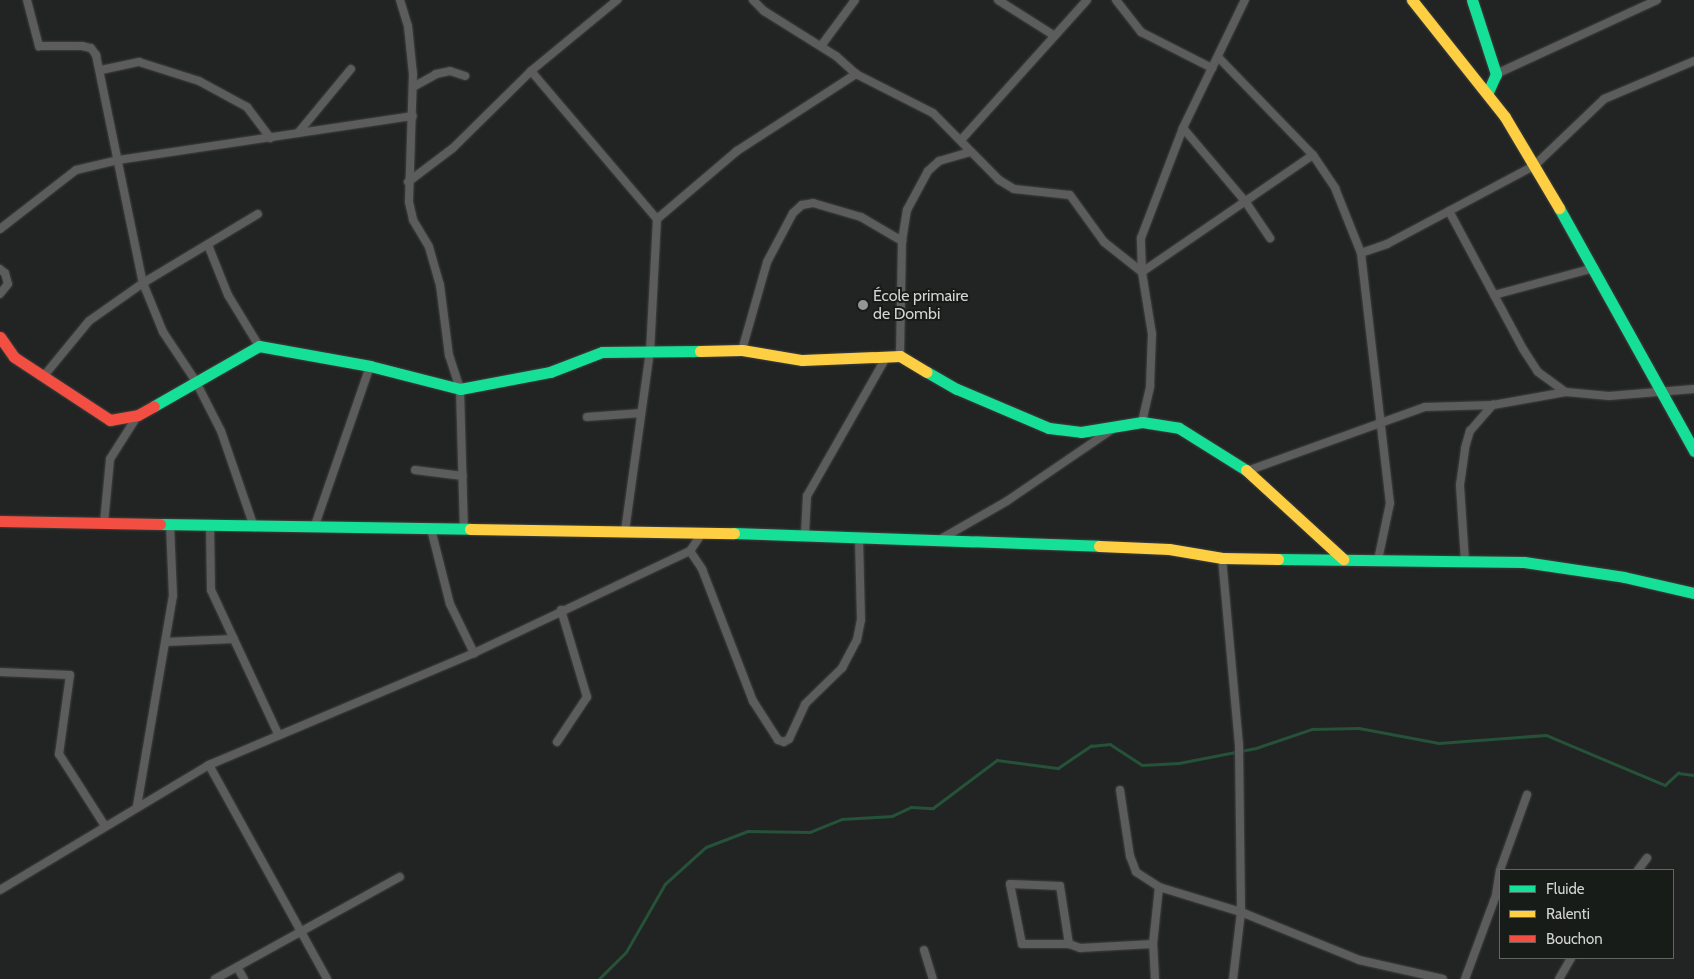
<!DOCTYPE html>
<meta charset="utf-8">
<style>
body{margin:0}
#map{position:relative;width:1694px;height:979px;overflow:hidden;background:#222423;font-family:Cabin,sans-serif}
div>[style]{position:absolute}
.stream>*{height:2.5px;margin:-1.25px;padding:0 1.25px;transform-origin:1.25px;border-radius:1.25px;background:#255238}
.roads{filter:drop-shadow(0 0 1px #3e413f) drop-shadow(0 0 1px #3e413f)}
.street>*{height:8px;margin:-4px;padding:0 4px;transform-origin:4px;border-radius:4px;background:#5b5c5b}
.fast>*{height:11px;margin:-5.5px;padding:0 5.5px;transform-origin:5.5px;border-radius:5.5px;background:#16e098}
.slow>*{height:11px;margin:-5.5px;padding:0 5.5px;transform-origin:5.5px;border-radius:5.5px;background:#ffcf43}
.jam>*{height:11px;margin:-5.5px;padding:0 5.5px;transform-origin:5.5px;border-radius:5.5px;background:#f24e42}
.dots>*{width:14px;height:14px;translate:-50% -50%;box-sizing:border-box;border:2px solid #171c19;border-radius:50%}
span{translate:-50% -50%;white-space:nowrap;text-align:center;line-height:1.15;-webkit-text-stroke:4px #171c19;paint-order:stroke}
.poi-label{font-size:16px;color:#d1d4d2}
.left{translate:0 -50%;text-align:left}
.legend{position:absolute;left:1499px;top:869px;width:175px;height:90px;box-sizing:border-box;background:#171c19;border:1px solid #616663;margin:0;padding:6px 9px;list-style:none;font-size:15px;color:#d1d4d2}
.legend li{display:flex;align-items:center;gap:10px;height:25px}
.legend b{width:25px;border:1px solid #616663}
</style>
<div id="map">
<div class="stream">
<i style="left:599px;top:979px;width:38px;rotate:-45deg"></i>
<i style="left:626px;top:952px;width:78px;rotate:-60.2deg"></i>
<i style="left:665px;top:884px;width:55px;rotate:-42.1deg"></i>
<i style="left:706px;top:847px;width:45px;rotate:-20.9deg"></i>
<i style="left:748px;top:831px;width:62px;rotate:0.9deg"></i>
<i style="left:810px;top:832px;width:35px;rotate:-22deg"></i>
<i style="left:842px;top:819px;width:50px;rotate:-3.4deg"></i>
<i style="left:892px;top:816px;width:21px;rotate:-25deg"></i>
<i style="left:911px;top:807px;width:22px;rotate:3deg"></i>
<i style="left:933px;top:808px;width:80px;rotate:-36.9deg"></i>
<i style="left:997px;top:760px;width:62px;rotate:7.5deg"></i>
<i style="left:1058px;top:768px;width:40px;rotate:-34deg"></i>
<i style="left:1091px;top:746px;width:19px;rotate:-6deg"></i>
<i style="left:1110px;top:744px;width:38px;rotate:33deg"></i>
<i style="left:1142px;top:765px;width:37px;rotate:-3deg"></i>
<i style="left:1179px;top:763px;width:78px;rotate:-11deg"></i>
<i style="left:1256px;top:748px;width:59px;rotate:-18.7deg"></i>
<i style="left:1312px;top:729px;width:47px;rotate:-1.2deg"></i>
<i style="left:1359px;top:728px;width:81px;rotate:10.6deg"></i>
<i style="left:1439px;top:743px;width:107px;rotate:-4.3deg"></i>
<i style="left:1546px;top:735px;width:129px;rotate:22.8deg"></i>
<i style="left:1665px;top:785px;width:18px;rotate:-43deg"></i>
<i style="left:1678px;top:773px;width:16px;rotate:7deg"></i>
</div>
<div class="roads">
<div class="street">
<i style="left:27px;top:0;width:48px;rotate:75.4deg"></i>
<i style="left:39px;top:46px;width:43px"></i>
<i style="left:82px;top:46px;width:9px;rotate:13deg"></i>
<i style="left:91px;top:48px;width:9px;rotate:54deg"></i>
<i style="left:96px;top:55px;width:233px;rotate:78.4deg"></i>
<i style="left:143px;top:283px;width:53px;rotate:67.8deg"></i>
<i style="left:163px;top:332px;width:58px;rotate:56.3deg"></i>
<i style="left:195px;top:380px;width:57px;rotate:63deg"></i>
<i style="left:221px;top:431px;width:102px;rotate:71deg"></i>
<i style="left:400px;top:0;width:27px;rotate:73deg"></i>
<i style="left:408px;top:26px;width:48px;rotate:84.1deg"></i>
<i style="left:413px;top:74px;width:128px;rotate:91.8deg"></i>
<i style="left:409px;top:202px;width:18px;rotate:77deg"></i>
<i style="left:413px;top:220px;width:31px;rotate:59deg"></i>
<i style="left:429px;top:247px;width:40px;rotate:74deg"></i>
<i style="left:440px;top:285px;width:71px;rotate:82.7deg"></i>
<i style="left:449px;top:355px;width:36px;rotate:72deg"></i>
<i style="left:460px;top:389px;width:140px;rotate:88.4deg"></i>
<i style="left:753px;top:0;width:16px;rotate:45deg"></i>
<i style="left:764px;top:11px;width:85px;rotate:32deg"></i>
<i style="left:836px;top:56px;width:27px;rotate:42deg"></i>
<i style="left:856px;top:74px;width:86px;rotate:26.9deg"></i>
<i style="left:933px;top:113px;width:94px;rotate:45.4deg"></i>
<i style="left:999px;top:180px;width:17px;rotate:31deg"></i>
<i style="left:1014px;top:189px;width:56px;rotate:6.1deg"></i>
<i style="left:1070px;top:195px;width:58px;rotate:54.1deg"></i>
<i style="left:1104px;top:242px;width:48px;rotate:38.3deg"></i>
<i style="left:1142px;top:272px;width:207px;rotate:-34.4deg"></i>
<i style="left:998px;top:0;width:67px;rotate:32.3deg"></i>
<i style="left:1116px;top:0;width:41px;rotate:52deg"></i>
<i style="left:1141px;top:32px;width:80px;rotate:26.9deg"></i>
<i style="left:821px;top:46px;width:57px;rotate:-53.5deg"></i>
<i style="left:1218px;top:57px;width:136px;rotate:45.9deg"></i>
<i style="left:1313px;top:155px;width:40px;rotate:56deg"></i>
<i style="left:1335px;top:188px;width:70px;rotate:68.2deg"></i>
<i style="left:1361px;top:253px;width:252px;rotate:83.4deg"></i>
<i style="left:1390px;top:503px;width:58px;rotate:101.9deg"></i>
<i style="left:101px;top:70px;width:39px;rotate:-12deg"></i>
<i style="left:139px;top:62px;width:63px;rotate:17.6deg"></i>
<i style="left:199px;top:81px;width:55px;rotate:28.4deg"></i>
<i style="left:247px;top:107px;width:39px;rotate:53deg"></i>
<i style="left:531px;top:71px;width:194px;rotate:49.6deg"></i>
<i style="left:657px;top:219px;width:132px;rotate:93deg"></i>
<i style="left:650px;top:351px;width:182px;rotate:97.9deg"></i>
<i style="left:1496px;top:74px;width:177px;rotate:-24.7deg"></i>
<i style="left:413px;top:87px;width:26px;rotate:-29deg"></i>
<i style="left:436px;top:74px;width:14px;rotate:-12deg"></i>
<i style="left:450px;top:71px;width:16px;rotate:18deg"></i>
<i style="left:1183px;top:128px;width:96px;rotate:49.7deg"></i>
<i style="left:1245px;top:201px;width:45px;rotate:56deg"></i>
<i style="left:298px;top:133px;width:83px;rotate:-50.4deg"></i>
<i style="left:961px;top:140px;width:188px;rotate:-48deg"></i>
<i style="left:408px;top:182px;width:56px;rotate:-37.1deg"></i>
<i style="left:453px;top:148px;width:110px;rotate:-44.6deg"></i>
<i style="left:531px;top:71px;width:112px;rotate:-39.5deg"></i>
<i style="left:1449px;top:211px;width:157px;rotate:61.8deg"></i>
<i style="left:1523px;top:349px;width:27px;rotate:57deg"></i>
<i style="left:1538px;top:372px;width:34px;rotate:36deg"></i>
<i style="left:657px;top:219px;width:105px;rotate:-40.4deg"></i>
<i style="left:737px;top:151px;width:142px;rotate:-32.9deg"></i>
<i style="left:0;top:229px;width:96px;rotate:-37.8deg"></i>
<i style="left:76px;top:170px;width:43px;rotate:-13.4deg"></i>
<i style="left:118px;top:160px;width:298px;rotate:-8.5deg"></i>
<i style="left:902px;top:241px;width:31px;rotate:-81deg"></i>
<i style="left:907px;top:210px;width:44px;rotate:-61.7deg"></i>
<i style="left:928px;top:171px;width:15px;rotate:-42deg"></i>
<i style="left:939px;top:161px;width:33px;rotate:-16deg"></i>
<i style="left:208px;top:245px;width:54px;rotate:68.2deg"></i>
<i style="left:228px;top:295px;width:60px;rotate:58.7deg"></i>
<i style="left:1361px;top:253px;width:28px;rotate:-19deg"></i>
<i style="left:1387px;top:244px;width:166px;rotate:-28deg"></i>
<i style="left:1534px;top:166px;width:97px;rotate:-43.7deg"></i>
<i style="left:1604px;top:99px;width:98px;rotate:-22.9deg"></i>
<i style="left:0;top:269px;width:6px;rotate:39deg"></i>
<i style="left:5px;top:273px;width:11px;rotate:75deg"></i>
<i style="left:8px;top:284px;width:13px;rotate:129deg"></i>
<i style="left:1494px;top:295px;width:104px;rotate:-15.1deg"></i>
<i style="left:742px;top:350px;width:91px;rotate:-74.1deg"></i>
<i style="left:767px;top:262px;width:55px;rotate:-62deg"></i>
<i style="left:793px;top:213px;width:12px;rotate:-42deg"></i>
<i style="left:802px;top:205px;width:11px;rotate:-10deg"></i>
<i style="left:813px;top:203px;width:50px;rotate:16.3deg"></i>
<i style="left:861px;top:217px;width:48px;rotate:30.3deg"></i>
<i style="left:902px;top:241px;width:115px;rotate:91deg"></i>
<i style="left:43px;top:377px;width:72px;rotate:-50.6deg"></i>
<i style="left:89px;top:321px;width:66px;rotate:-35.1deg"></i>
<i style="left:143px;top:283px;width:134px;rotate:-31deg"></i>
<i style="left:587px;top:417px;width:54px;rotate:-4.2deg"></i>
<i style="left:1142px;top:422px;width:37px;rotate:-77deg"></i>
<i style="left:1150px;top:386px;width:52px;rotate:-87.8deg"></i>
<i style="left:1152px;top:334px;width:63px;rotate:-99.2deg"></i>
<i style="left:1142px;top:272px;width:34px;rotate:-92deg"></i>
<i style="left:1141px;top:238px;width:118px;rotate:-69.1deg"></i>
<i style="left:1183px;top:128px;width:142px;rotate:-64.2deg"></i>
<i style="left:415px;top:470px;width:48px;rotate:7.1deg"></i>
<i style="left:1247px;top:471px;width:189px;rotate:-19.8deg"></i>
<i style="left:1425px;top:407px;width:68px;rotate:-1.7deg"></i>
<i style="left:1493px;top:405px;width:74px;rotate:-10.1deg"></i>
<i style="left:1566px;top:392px;width:43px;rotate:5.3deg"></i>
<i style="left:1609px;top:396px;width:85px;rotate:-4.7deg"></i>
<i style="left:104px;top:523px;width:64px;rotate:-84.6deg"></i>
<i style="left:110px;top:459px;width:52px;rotate:-57.5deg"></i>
<i style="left:210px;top:526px;width:64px;rotate:89.1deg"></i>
<i style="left:211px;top:590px;width:159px;rotate:65deg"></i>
<i style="left:314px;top:528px;width:171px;rotate:-70.9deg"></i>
<i style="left:431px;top:529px;width:77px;rotate:75.8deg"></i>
<i style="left:450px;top:604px;width:55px;rotate:63.9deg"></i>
<i style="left:805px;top:534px;width:38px;rotate:-87deg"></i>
<i style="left:807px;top:496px;width:161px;rotate:-60.3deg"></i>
<i style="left:939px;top:540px;width:78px;rotate:-29.8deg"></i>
<i style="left:1007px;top:501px;width:130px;rotate:-34.3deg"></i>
<i style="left:690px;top:551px;width:22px;rotate:56deg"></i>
<i style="left:702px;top:569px;width:142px;rotate:68.9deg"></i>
<i style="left:753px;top:701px;width:46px;rotate:57.3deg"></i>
<i style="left:778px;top:740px;width:6px;rotate:18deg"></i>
<i style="left:784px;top:742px;width:6px;rotate:-31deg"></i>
<i style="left:789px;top:739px;width:38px;rotate:-65deg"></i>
<i style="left:805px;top:704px;width:52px;rotate:-44.2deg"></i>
<i style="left:842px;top:668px;width:32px;rotate:-62deg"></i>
<i style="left:857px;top:640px;width:20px;rotate:-79deg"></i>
<i style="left:861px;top:620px;width:83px;rotate:-91.4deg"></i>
<i style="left:1222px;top:558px;width:188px;rotate:84.8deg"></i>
<i style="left:1239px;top:745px;width:167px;rotate:89.3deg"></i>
<i style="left:1241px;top:912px;width:67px;rotate:96.8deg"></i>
<i style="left:1465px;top:561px;width:76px;rotate:-93.8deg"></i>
<i style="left:1460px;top:485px;width:37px;rotate:-82deg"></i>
<i style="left:1465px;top:448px;width:18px;rotate:-74deg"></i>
<i style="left:1470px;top:431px;width:35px;rotate:-49deg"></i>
<i style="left:165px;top:642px;width:69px;rotate:-2.5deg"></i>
<i style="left:0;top:672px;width:70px;rotate:2.5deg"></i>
<i style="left:70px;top:675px;width:80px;rotate:97.9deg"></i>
<i style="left:59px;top:754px;width:85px;rotate:57.4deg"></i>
<i style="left:557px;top:742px;width:54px;rotate:-56.3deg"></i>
<i style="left:587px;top:697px;width:91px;rotate:-106.6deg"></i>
<i style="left:209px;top:765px;width:244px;rotate:61.1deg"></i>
<i style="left:1120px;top:790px;width:67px;rotate:81.4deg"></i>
<i style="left:1130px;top:856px;width:17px;rotate:69deg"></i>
<i style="left:1136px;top:872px;width:27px;rotate:33deg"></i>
<i style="left:1159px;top:887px;width:86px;rotate:17deg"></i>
<i style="left:1241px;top:912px;width:127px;rotate:22.1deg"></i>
<i style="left:1359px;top:960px;width:86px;rotate:12.7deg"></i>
<i style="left:137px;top:806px;width:213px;rotate:-80.3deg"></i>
<i style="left:173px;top:596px;width:72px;rotate:-92.4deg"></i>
<i style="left:1500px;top:870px;width:80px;rotate:-70.2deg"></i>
<i style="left:1638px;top:870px;width:15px;rotate:-53deg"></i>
<i style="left:0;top:890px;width:244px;rotate:-30.9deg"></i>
<i style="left:209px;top:765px;width:288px;rotate:-22.9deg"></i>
<i style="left:474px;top:653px;width:239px;rotate:-25.3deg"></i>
<i style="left:690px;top:551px;width:23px;rotate:-56deg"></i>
<i style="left:1069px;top:944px;width:47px;rotate:180deg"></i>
<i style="left:1022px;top:944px;width:61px;rotate:-101.3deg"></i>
<i style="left:1010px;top:884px;width:50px;rotate:2.3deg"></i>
<i style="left:1060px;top:886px;width:59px;rotate:81.2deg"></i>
<i style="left:1069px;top:944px;width:12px;rotate:20deg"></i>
<i style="left:1080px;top:948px;width:73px;rotate:-3.1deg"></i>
<i style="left:924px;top:950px;width:30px;rotate:73deg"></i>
<i style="left:237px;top:967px;width:14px;rotate:60deg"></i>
<i style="left:215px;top:979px;width:211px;rotate:-28.9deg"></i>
<i style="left:1155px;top:979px;width:35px;rotate:-93deg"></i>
<i style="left:1153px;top:944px;width:57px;rotate:-84deg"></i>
<i style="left:1465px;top:979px;width:90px;rotate:-69.7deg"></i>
<i style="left:1496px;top:895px;width:24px;rotate:-81deg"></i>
<i style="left:1559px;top:979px;width:24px;rotate:-60deg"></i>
</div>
<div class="fast">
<i style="left:1472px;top:0;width:78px;rotate:72deg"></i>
<i style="left:1496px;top:74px;width:20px;rotate:114deg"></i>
<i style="left:1559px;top:208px;width:278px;rotate:60.9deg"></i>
<i style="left:927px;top:372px;width:34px;rotate:30deg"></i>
<i style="left:957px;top:389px;width:100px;rotate:23deg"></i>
<i style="left:1049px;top:428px;width:32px;rotate:7deg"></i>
<i style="left:1081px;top:432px;width:62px;rotate:-9.3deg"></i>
<i style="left:1142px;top:422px;width:37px;rotate:9deg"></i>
<i style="left:1179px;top:428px;width:79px;rotate:32.1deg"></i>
<i style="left:154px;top:406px;width:121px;rotate:-29.7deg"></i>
<i style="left:259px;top:346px;width:113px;rotate:10.2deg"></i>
<i style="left:370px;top:366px;width:93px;rotate:14.3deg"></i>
<i style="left:460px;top:389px;width:92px;rotate:-10.7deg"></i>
<i style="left:550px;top:372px;width:56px;rotate:-21deg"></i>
<i style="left:602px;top:352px;width:98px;rotate:-0.6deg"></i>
<i style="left:160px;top:524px;width:310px;rotate:0.9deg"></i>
<i style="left:734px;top:533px;width:365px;rotate:2deg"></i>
<i style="left:1278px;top:559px;width:246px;rotate:0.7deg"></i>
<i style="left:1524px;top:562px;width:101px;rotate:8.5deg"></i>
<i style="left:1624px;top:577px;width:72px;rotate:12.9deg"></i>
</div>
<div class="slow">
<i style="left:1412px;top:0;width:149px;rotate:51.5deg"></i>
<i style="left:1505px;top:117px;width:106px;rotate:59.3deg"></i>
<i style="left:700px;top:351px;width:42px;rotate:-1.4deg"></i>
<i style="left:742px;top:350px;width:61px;rotate:9.5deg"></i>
<i style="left:802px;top:360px;width:98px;rotate:-2.3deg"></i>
<i style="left:900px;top:356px;width:31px;rotate:31deg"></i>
<i style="left:1246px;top:470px;width:132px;rotate:42.5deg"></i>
<i style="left:470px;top:529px;width:264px;rotate:0.9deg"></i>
<i style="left:1099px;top:546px;width:70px;rotate:2.5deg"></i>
<i style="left:1169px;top:549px;width:54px;rotate:9.6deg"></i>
<i style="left:1222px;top:558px;width:56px;rotate:1deg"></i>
</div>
<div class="jam">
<i style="left:0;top:337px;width:24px;rotate:55deg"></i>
<i style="left:14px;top:357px;width:115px;rotate:33.3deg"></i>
<i style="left:110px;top:420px;width:28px;rotate:-10deg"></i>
<i style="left:138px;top:415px;width:18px;rotate:-29deg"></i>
<i style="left:0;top:521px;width:160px;rotate:1.1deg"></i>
</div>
</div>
<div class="dots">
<i style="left:863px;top:305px;background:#949695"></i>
</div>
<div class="poi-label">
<span class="left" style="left:873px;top:305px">École primaire<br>de Dombi</span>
</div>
<ul class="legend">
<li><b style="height:6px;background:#16e098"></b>Fluide</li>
<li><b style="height:6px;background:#ffcf43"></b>Ralenti</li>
<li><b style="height:6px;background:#f24e42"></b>Bouchon</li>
</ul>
</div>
